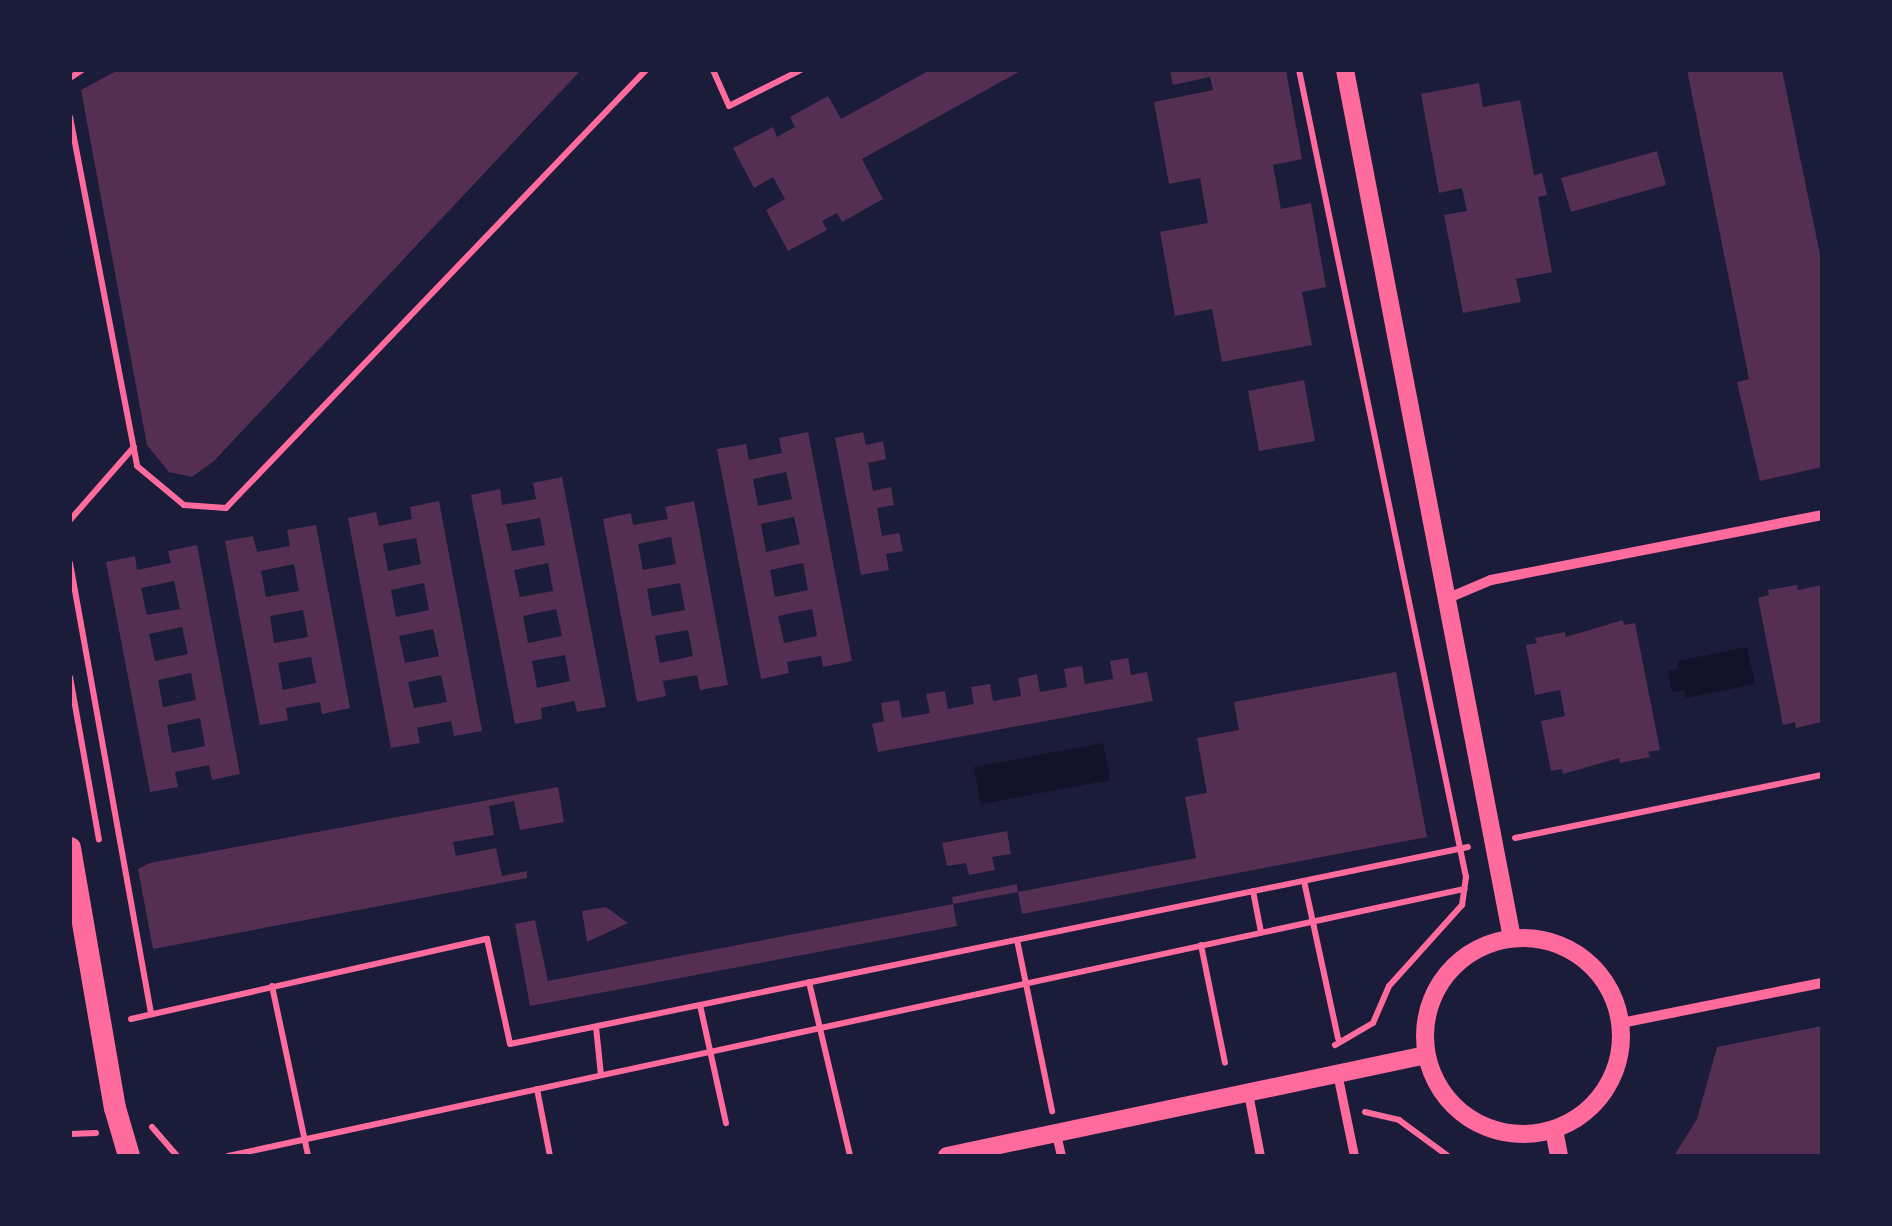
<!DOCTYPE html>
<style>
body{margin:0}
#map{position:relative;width:1892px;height:1226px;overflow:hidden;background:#1b1b3a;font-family:"Fira Sans",sans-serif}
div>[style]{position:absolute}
.water>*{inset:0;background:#12122b}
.building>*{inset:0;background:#542f53}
.path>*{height:6px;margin:-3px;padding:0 3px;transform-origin:3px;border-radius:3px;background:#ff6b9d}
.pedestrian>*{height:9px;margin:-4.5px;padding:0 4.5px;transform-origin:4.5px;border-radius:4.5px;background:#ff6b9d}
.minor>*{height:10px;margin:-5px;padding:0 5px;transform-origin:5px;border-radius:5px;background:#ff6b9d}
.tertiary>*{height:18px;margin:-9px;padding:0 9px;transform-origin:9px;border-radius:9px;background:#ff6b9d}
.tertiary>.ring{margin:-9px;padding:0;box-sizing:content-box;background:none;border:18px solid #ff6b9d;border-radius:50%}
.primary>*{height:22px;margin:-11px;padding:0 11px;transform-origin:11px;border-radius:11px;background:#ff6b9d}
span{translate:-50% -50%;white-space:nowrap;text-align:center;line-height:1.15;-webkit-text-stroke:8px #1b1b3a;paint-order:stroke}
.frame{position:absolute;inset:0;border:72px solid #1b1b3a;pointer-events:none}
</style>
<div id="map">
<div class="water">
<i style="clip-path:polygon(1747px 647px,1755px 684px,1686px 698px,1684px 690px,1672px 692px,1668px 671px,1679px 668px,1678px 661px)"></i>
<i style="clip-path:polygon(1103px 743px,1110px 780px,981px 804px,974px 767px)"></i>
</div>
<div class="building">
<i style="clip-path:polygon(118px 70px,581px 70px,214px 461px,192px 477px,169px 472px,147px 445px,81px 90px)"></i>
<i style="clip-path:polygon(930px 70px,1022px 70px,862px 159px,883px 199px,842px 222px,837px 213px,822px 221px,827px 230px,788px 251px,766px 210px,785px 199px,773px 177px,754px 188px,733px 148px,773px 127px,777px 137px,795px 127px,790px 117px,828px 96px,841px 119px)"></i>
<i style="clip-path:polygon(1170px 70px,1286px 70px,1302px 159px,1273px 165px,1281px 209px,1311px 203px,1326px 287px,1302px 292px,1312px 345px,1222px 362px,1212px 309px,1175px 316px,1160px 232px,1208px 223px,1200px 178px,1169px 184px,1154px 102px,1213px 90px,1210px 77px,1173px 85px)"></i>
<i style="clip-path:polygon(1687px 70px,1782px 70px,1822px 264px,1822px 467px,1760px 481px,1737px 382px,1749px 379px)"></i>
<i style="clip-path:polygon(1479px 83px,1483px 107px,1520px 100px,1534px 175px,1542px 173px,1547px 195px,1538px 197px,1552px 272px,1516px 279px,1521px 302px,1463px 313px,1444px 215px,1467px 211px,1462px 188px,1439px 193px,1421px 94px)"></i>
<i style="clip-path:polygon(1657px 151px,1666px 185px,1571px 212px,1561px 178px)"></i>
<i style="clip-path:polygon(1304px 380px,1315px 441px,1259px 451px,1248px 391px)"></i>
<i style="clip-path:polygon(evenodd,808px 432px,852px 661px,823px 667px,821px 656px,787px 662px,789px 673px,761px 679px,717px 449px,746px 444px,749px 460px,782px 453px,779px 438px,808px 432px,786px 472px,792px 499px,758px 506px,753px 479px,786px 472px,808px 432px,794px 517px,800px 544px,766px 552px,761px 524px,794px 517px,808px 432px,803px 563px,808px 590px,775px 597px,770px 570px,803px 563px,808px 432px,812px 609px,817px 636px,784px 643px,778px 616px,812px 609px)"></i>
<i style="clip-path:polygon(863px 432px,866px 445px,883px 441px,886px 459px,868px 463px,873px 491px,891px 487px,894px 505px,877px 508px,882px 536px,899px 533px,903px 551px,886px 554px,889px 570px,861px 575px,835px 438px)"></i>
<i style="clip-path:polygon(evenodd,562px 477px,606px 707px,577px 712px,574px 701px,541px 708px,542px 719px,515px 724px,471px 495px,500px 489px,502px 505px,536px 499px,533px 483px,562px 477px,540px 518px,545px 545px,512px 551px,506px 524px,540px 518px,562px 477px,548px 563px,553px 591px,520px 597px,514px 570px,548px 563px,562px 477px,556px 609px,562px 636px,528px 643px,523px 616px,556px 609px,562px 477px,565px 655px,570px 681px,537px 688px,532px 661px,565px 655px)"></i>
<i style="clip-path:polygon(evenodd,439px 501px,482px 731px,454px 736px,451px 721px,417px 728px,420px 743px,391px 748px,348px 518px,376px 512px,379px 526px,412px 519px,410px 507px,439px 501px,416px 538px,421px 564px,388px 571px,383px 544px,416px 538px,439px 501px,424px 583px,429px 610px,396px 617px,391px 590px,424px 583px,439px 501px,433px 629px,439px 656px,405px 663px,399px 636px,433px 629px,439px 501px,441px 675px,447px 702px,414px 708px,408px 682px,441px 675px)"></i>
<i style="clip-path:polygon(evenodd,694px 501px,728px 685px,700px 690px,697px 675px,663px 681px,666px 696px,637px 702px,603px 519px,631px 513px,633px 525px,668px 519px,665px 507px,694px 501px,671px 537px,676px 564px,643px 570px,638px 544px,671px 537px,694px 501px,680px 583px,685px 610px,652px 616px,647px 589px,680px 583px,694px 501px,688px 630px,693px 656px,660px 663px,655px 636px,688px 630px)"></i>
<i style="clip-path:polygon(evenodd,316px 525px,350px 708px,322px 714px,320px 702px,286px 708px,288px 720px,260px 725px,225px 541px,253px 536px,257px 552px,290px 546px,287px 530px,316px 525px,294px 564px,299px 591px,266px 597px,261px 571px,294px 564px,316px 525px,303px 610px,308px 637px,274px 643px,270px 616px,303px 610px,316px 525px,311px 657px,316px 683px,283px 690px,278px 663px,311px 657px)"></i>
<i style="clip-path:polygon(evenodd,197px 545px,240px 774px,212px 780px,209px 765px,175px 772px,178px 787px,150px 792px,106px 562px,135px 556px,137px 570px,171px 563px,168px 551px,197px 545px,174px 581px,180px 609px,147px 615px,141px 588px,174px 581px,197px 545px,182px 627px,188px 654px,155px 661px,149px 634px,182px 627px,197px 545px,191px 673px,196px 700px,163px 707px,158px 680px,191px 673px,197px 545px,200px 718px,205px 746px,172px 753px,167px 725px,200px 718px)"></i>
<i style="clip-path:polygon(1797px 585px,1798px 590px,1822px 585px,1822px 722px,1796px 728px,1795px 722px,1783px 725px,1758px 598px,1769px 595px,1768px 590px)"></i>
<i style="clip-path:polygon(1623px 620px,1624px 625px,1635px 623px,1660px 750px,1648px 752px,1650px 757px,1620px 763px,1619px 758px,1563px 774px,1562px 769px,1551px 771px,1541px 721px,1565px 716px,1560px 690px,1535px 695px,1526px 645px,1537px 643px,1535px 638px,1565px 632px,1566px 637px)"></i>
<i style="clip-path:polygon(1128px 658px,1131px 675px,1147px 672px,1153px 701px,878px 752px,872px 724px,884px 721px,881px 703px,899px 700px,902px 718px,930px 713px,926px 694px,945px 691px,948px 709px,974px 704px,971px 687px,990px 684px,993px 701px,1021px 696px,1018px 678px,1037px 674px,1040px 692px,1067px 687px,1064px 669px,1082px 666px,1085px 684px,1113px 679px,1110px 661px)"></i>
<i style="clip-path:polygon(1396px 672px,1427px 837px,1022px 914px,1018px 892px,1196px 858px,1185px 797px,1207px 793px,1197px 738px,1239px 730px,1234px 702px)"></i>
<i style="clip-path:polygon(558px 787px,564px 822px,520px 830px,514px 801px,489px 806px,494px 835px,453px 842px,456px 856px,496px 848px,502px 876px,527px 871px,527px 878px,153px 949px,138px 869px,150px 863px)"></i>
<i style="clip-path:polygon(1007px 831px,1011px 854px,992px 857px,995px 870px,969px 875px,966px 863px,947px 866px,942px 843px)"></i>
<i style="clip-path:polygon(1017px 884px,1018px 892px,953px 904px,952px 897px)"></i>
<i style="clip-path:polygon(953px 904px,957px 926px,530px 1006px,515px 924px,535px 920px,548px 981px)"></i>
<i style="clip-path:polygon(606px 907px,628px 923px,587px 942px,582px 911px)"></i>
<i style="clip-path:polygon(1822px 1026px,1822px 1156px,1674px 1156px,1697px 1119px,1717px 1047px)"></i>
</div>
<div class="path">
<i style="left:713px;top:70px;width:39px;rotate:66deg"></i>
<i style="left:729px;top:106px;width:80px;rotate:-26.6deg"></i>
<i style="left:1299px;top:70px;width:824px;rotate:78.31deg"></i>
<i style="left:1466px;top:877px;width:28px;rotate:98deg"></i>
<i style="left:1462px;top:905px;width:109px;rotate:132deg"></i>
<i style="left:1389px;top:986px;width:40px;rotate:113.4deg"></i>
<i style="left:1373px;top:1023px;width:44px;rotate:149.9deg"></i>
<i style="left:70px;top:78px;width:14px;rotate:-34deg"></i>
<i style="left:70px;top:117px;width:355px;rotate:79.1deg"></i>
<i style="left:137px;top:466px;width:61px;rotate:39.7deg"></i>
<i style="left:184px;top:505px;width:42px;rotate:4.1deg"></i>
<i style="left:226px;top:508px;width:607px;rotate:-46.2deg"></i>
<i style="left:70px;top:520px;width:97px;rotate:-48.8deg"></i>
<i style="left:70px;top:563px;width:456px;rotate:79.8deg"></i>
<i style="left:70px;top:677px;width:165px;rotate:79.9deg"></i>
<i style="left:1515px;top:838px;width:313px;rotate:-11.6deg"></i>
<i style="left:1304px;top:881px;width:161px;rotate:77.8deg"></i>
<i style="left:1253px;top:891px;width:42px;rotate:79deg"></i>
<i style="left:1017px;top:940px;width:175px;rotate:78.4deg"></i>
<i style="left:1201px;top:945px;width:120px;rotate:78.5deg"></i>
<i style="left:809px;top:982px;width:179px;rotate:76.7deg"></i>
<i style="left:272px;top:986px;width:174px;rotate:78deg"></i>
<i style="left:700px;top:1005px;width:121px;rotate:77.6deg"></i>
<i style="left:131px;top:1019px;width:365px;rotate:-12.7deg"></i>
<i style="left:487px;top:939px;width:107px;rotate:77.6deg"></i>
<i style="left:510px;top:1044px;width:978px;rotate:-11.62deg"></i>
<i style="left:596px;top:1027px;width:48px;rotate:84.1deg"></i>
<i style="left:537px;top:1089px;width:68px;rotate:79deg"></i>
<i style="left:1365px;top:1112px;width:35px;rotate:13deg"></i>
<i style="left:1399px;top:1120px;width:61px;rotate:36.3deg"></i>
<i style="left:152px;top:1127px;width:38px;rotate:49deg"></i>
<i style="left:70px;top:1134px;width:26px;rotate:-2deg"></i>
<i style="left:228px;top:1156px;width:1265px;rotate:-12.19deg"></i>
</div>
<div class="pedestrian">
<i style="left:1337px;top:1073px;width:85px;rotate:78.4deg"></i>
<i style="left:1248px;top:1093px;width:64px;rotate:79.2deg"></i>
<i style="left:1056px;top:1134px;width:23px;rotate:77deg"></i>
</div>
<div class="minor">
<i style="left:1446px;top:599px;width:49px;rotate:-22.9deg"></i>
<i style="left:1491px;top:580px;width:337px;rotate:-11.1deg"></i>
<i style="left:1621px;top:1023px;width:205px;rotate:-11.3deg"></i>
</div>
<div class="tertiary">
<i style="left:1345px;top:70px;width:884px;rotate:79.11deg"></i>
<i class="ring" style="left:1425px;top:938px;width:178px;height:178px"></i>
<i style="left:1554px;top:1130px;width:26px;rotate:79deg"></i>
<i style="left:947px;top:1156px;width:489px;rotate:-11.9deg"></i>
</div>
<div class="primary">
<i style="left:70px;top:848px;width:264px;rotate:80.2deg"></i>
<i style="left:115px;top:1108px;width:50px;rotate:73.7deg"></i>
</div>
<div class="frame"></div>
</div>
